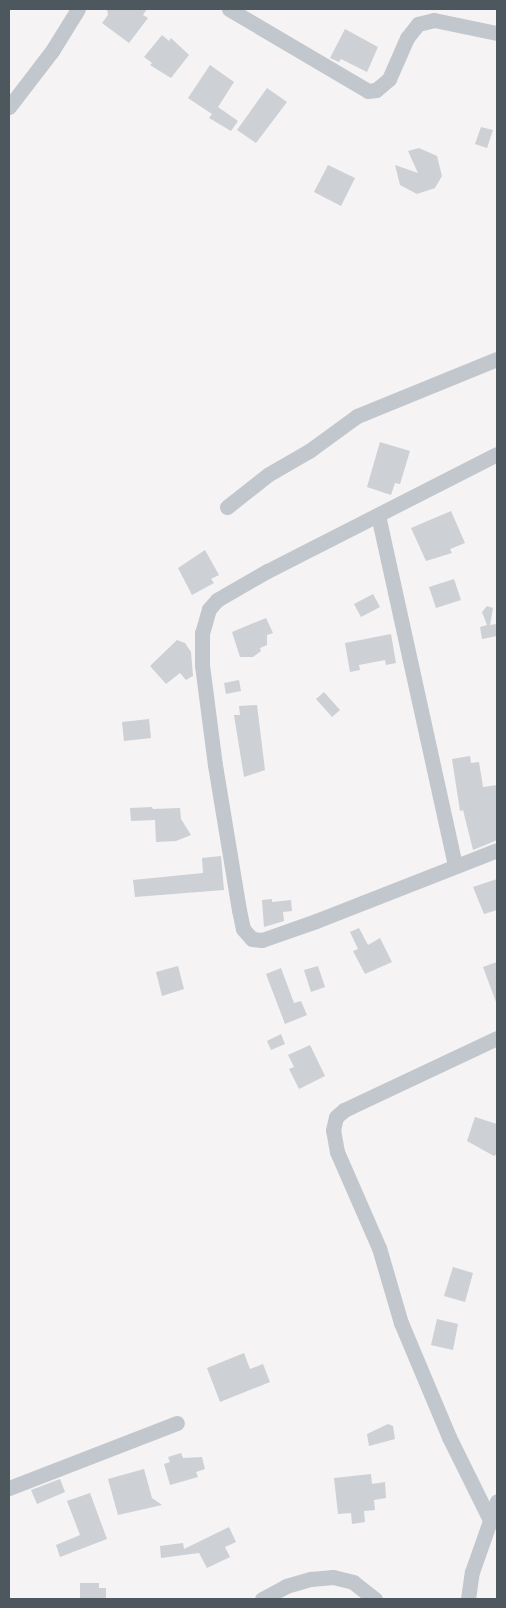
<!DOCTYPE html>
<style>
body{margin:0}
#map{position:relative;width:506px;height:1608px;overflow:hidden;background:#f5f3f3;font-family:Karla,sans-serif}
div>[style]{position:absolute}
.building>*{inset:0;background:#cdd0d4}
.minor>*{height:15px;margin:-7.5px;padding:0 7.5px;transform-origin:7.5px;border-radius:7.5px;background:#c1c7cd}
span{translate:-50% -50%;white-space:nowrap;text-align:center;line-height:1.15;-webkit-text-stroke:5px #fff;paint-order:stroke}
.frame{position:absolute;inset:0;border:10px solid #4d575e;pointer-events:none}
</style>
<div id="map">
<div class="building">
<i style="clip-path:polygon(107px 9px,147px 9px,143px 15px,148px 18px,129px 43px,102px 23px,108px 15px)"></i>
<i style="clip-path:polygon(345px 29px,378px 47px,367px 72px,341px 59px,339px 62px,330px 58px)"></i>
<i style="clip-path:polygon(162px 35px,169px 41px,171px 38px,189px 55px,171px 78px,150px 65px,152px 63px,144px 57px)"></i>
<i style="clip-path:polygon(210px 65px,234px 82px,218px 107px,238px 121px,231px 131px,209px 118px,212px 114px,188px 98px)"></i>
<i style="clip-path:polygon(267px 88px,287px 102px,256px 143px,237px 130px)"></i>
<i style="clip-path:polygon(481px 127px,493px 130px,487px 148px,475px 144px)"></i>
<i style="clip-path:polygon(419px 148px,437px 156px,442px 176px,435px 188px,417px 194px,400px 185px,395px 165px,418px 173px,408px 151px)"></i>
<i style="clip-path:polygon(328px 165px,355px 178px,341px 206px,314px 192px)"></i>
<i style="clip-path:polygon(380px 442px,410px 451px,400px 484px,395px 483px,391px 495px,367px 487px)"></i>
<i style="clip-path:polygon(451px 511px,465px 543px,450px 549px,452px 553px,426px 561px,411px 528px)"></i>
<i style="clip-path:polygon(205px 550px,219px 575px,211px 579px,214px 583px,192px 595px,178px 568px)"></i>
<i style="clip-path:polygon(454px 579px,461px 600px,436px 608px,429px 587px)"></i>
<i style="clip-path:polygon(373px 594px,380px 607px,361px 617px,354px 604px)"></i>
<i style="clip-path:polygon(487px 606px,493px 608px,490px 625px,497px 624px,497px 636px,482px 639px,480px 627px,487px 625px,482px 612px)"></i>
<i style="clip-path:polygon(266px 618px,273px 633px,267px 635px,267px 645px,260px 648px,261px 651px,253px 657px,240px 657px,232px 632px)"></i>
<i style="clip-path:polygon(391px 634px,396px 663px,386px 665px,385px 660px,359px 665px,360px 670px,350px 672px,345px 643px)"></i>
<i style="clip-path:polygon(177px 640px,185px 643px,191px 652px,193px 676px,186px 680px,180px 673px,166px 684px,150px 666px)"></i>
<i style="clip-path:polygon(239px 680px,241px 691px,226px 694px,224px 683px)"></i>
<i style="clip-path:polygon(324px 692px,340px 710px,332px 717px,316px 699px)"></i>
<i style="clip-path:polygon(257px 705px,265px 770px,244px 777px,234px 715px,240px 715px,239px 706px)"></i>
<i style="clip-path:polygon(149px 719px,151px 738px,124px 741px,122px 722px)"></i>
<i style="clip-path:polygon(470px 756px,471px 763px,479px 762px,483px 787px,497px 785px,497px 840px,473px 850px,463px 810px,460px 811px,452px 759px)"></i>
<i style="clip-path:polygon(152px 807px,153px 809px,180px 808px,181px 819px,191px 835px,176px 841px,156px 842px,155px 820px,131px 821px,130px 808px)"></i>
<i style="clip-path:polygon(221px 856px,224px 890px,135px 897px,133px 880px,203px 873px,202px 858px)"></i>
<i style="clip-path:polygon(497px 879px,497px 910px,484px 914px,473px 887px)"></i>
<i style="clip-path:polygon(272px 899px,272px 902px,291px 900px,292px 911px,283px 912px,284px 921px,264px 927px,262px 900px)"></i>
<i style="clip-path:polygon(359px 928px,368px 945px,380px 938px,392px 962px,365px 974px,353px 951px,358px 949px,350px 932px)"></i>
<i style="clip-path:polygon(497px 962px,497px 1001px,496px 1002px,483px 967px)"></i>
<i style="clip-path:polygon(178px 966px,184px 989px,162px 996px,156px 972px)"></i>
<i style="clip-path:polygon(318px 966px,325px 987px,311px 992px,304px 970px)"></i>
<i style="clip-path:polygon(281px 968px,294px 1003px,301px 1001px,307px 1015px,285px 1024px,266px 974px)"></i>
<i style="clip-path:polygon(281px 1034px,285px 1044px,271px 1050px,267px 1041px)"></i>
<i style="clip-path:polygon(310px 1045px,325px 1076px,299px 1089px,289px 1069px,294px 1067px,288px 1055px)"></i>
<i style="clip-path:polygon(475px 1117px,497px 1124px,497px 1154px,494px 1156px,467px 1141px)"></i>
<i style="clip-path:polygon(453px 1267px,473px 1273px,465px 1302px,444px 1296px)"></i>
<i style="clip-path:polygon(437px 1319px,458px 1324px,453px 1350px,431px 1345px)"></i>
<i style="clip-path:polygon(244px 1353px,250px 1369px,263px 1364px,270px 1382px,220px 1402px,207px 1368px)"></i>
<i style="clip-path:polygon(388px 1424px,393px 1426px,395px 1439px,369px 1446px,367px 1434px)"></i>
<i style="clip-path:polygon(181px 1453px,183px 1458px,202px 1457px,205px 1469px,196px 1472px,198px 1477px,170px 1485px,164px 1464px,170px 1462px,168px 1457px)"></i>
<i style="clip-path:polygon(144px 1469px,152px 1498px,162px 1505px,118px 1515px,108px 1479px)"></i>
<i style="clip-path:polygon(371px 1474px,372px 1484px,385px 1482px,386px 1498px,374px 1500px,375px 1510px,364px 1511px,365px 1522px,352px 1524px,351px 1513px,338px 1514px,334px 1478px)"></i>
<i style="clip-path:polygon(60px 1479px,65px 1492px,37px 1504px,31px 1490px)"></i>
<i style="clip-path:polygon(90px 1493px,107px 1539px,60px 1557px,56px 1545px,80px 1535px,67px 1501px)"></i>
<i style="clip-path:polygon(229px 1527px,236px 1542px,225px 1547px,230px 1557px,207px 1568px,199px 1553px,161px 1558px,160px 1546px,183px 1543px,184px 1549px)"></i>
<i style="clip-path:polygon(80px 1583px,99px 1583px,99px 1588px,106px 1588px,106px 1599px,80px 1599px)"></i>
</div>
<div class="minor">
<i style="left:229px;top:9px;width:161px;rotate:30.5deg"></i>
<i style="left:368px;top:91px;width:8px;rotate:-7deg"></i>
<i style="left:376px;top:90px;width:17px;rotate:-40deg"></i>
<i style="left:389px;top:79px;width:45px;rotate:-66.3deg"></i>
<i style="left:407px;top:38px;width:18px;rotate:-52deg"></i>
<i style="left:418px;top:24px;width:16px;rotate:-14deg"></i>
<i style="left:434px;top:20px;width:64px;rotate:11.7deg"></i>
<i style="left:9px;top:107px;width:71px;rotate:-52.5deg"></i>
<i style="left:52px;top:51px;width:49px;rotate:-58.2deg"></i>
<i style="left:497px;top:454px;width:258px;rotate:153deg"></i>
<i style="left:267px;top:571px;width:58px;rotate:149.9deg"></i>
<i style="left:217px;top:600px;width:12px;rotate:132deg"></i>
<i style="left:209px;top:609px;width:25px;rotate:106deg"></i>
<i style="left:202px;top:633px;width:32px;rotate:90deg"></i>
<i style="left:202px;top:665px;width:101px;rotate:82.6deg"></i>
<i style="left:215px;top:765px;width:147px;rotate:80.6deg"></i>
<i style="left:239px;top:910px;width:19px;rotate:78deg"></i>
<i style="left:243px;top:929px;width:13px;rotate:48deg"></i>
<i style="left:252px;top:939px;width:10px;rotate:6deg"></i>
<i style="left:262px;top:940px;width:57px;rotate:-19.4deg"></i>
<i style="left:316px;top:921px;width:194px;rotate:-21.4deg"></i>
<i style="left:227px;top:507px;width:53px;rotate:-38.2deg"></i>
<i style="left:269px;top:474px;width:46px;rotate:-29.9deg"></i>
<i style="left:309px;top:451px;width:59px;rotate:-36.1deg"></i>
<i style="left:357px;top:416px;width:151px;rotate:-22.2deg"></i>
<i style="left:378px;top:515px;width:359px;rotate:77.6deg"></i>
<i style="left:9px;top:1488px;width:180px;rotate:-21.2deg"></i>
<i style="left:491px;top:1522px;width:95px;rotate:-116.3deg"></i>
<i style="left:449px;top:1437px;width:124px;rotate:-112.8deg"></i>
<i style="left:401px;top:1323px;width:78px;rotate:-106.3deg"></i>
<i style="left:379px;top:1248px;width:105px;rotate:-113.6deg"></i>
<i style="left:337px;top:1152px;width:22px;rotate:-100deg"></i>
<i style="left:333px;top:1130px;width:13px;rotate:-77deg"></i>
<i style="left:336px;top:1117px;width:11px;rotate:-41deg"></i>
<i style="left:344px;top:1110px;width:169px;rotate:-25.2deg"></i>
<i style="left:262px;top:1599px;width:27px;rotate:-28deg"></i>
<i style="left:286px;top:1586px;width:26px;rotate:-16deg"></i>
<i style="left:311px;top:1579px;width:22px;rotate:-5deg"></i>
<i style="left:333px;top:1577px;width:21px;rotate:14deg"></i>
<i style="left:353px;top:1582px;width:28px;rotate:38deg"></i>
<i style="left:468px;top:1599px;width:27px;rotate:-82deg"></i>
<i style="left:472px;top:1572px;width:75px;rotate:-70.6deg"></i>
</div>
<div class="frame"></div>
</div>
